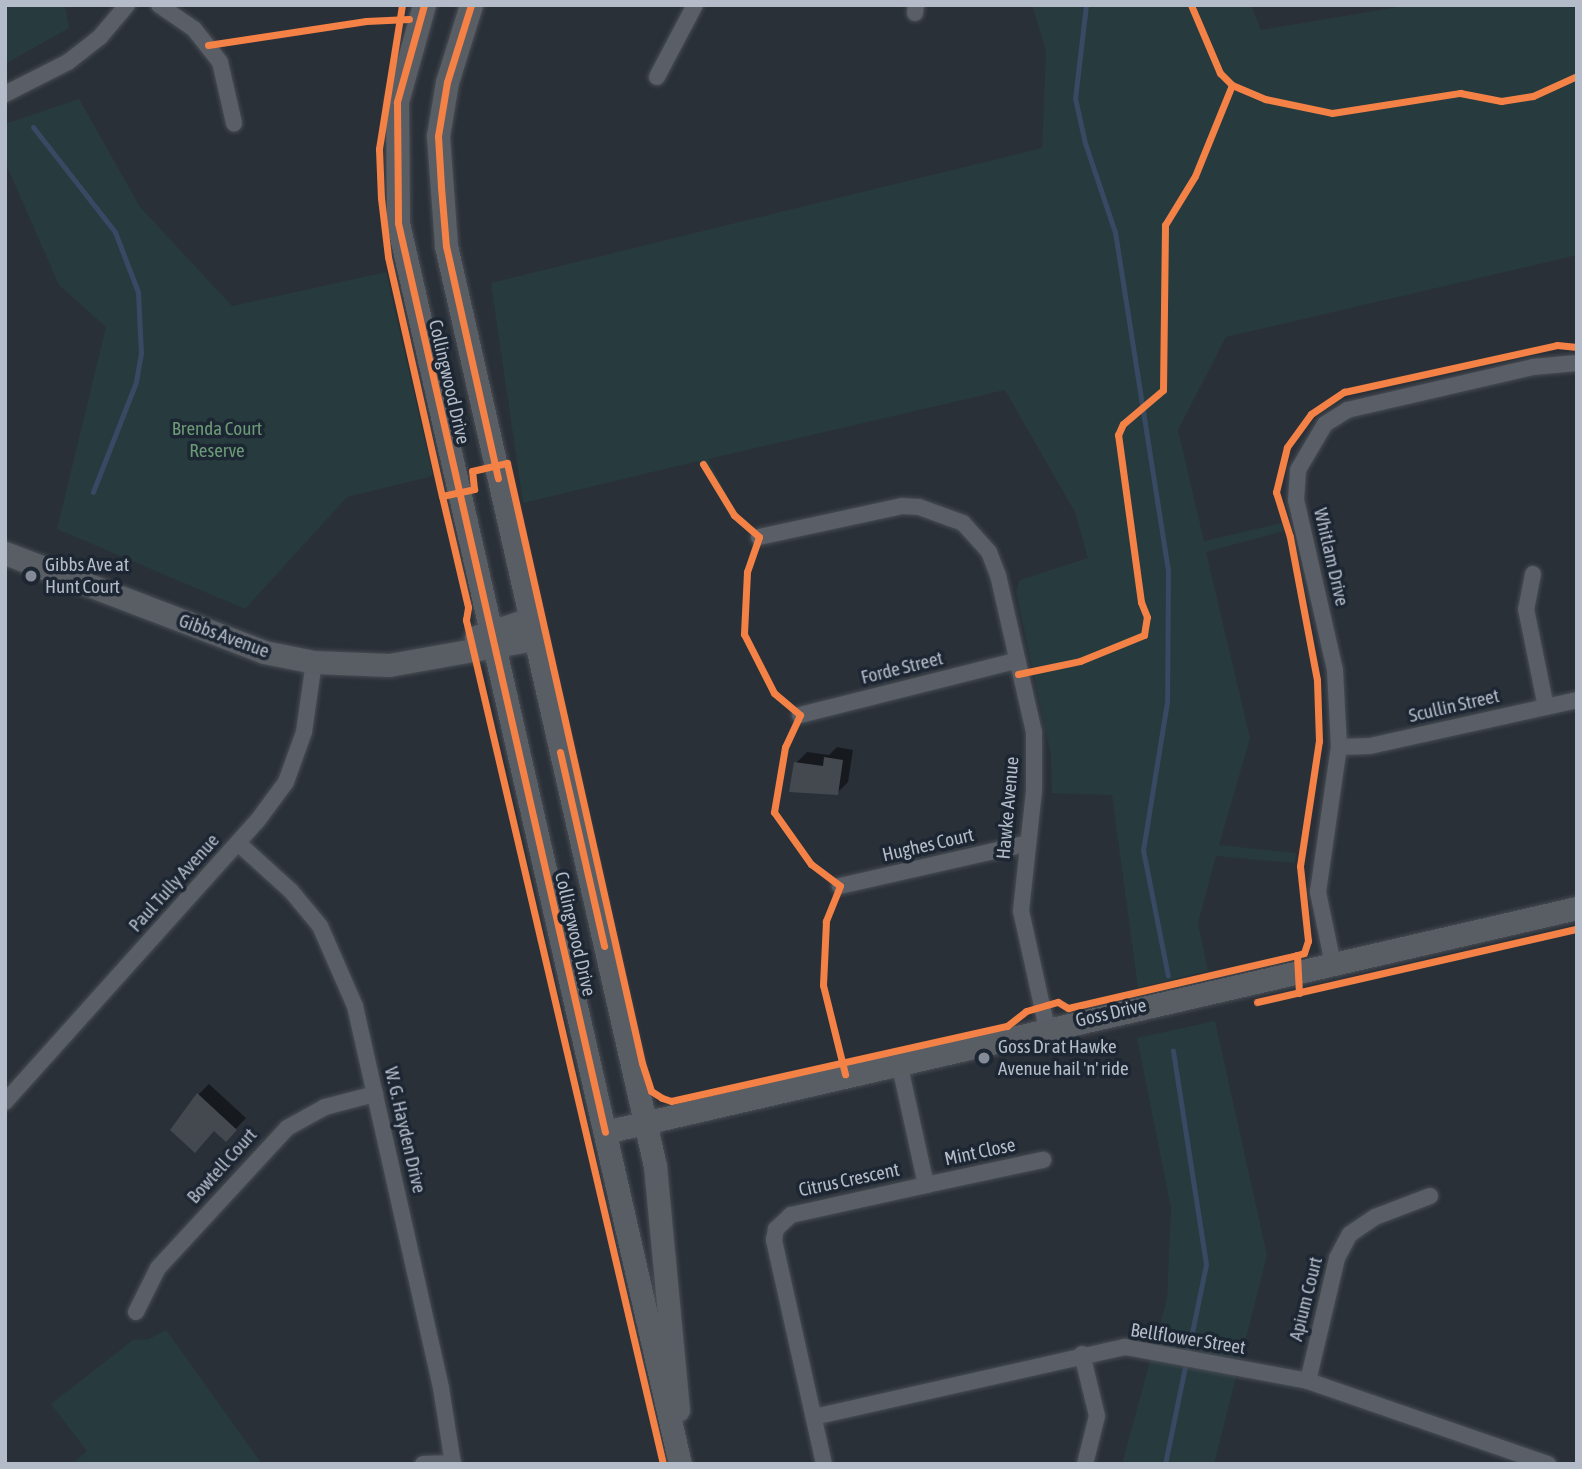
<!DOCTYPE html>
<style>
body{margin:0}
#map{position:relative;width:1582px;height:1469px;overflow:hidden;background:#2a3038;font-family:"Asap Condensed",sans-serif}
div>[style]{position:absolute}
.green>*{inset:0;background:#273a3e}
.shadow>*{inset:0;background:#0007}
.stream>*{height:5px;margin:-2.5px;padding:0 2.5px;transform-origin:2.5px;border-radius:2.5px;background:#384963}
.building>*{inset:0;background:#444950}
.roads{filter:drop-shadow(0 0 2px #484c53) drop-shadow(0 0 2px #484c53)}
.street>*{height:16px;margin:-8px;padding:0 8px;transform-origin:8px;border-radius:8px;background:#5a5e66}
.secondary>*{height:23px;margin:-11.5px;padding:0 11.5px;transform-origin:11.5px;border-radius:11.5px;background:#595d64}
.cycleway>*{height:7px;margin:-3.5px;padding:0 3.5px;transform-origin:3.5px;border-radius:3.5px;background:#f48246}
.dots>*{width:19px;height:19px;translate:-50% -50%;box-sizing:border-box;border:4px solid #1d2633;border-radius:50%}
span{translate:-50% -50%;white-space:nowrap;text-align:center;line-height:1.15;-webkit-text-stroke:7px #1d2633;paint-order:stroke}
.street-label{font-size:19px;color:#b4bcc9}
.park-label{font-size:19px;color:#6b9a76}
.poi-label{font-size:19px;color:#b4bcc9}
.left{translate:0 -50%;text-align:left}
.frame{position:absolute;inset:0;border:7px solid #b4bcc9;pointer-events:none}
</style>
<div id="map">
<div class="green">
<i style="clip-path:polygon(5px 5px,65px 5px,69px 28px,5px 64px)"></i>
<i style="clip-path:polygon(1032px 5px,1251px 5px,1261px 30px,1411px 5px,1577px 5px,1577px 255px,1226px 337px,1178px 430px,1204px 541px,1282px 523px,1284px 531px,1206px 552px,1250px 738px,1219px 845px,1296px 853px,1295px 863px,1216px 856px,1198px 923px,1208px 971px,1138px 988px,1112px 795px,1052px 793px,1051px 756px,1016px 591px,1020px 580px,1088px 558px,1075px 512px,1005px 390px,708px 459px,736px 512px,731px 519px,698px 461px,523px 503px,491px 283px,1042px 148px,1046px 51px)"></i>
<i style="clip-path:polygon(79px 99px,140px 207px,232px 306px,386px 272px,433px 476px,347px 497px,245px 609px,57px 529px,106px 327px,59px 285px,5px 162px,5px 124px)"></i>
<i style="clip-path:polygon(1215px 1021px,1267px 1255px,1214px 1464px,1122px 1464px,1167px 1299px,1171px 1208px,1137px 1038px)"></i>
<i style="clip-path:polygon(166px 1330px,262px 1464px,72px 1464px,87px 1451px,51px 1404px,133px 1340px,149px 1339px)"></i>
</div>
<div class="shadow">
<i style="clip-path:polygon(837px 747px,853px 750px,848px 782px,837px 793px,791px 791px,796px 763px,807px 752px,829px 755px)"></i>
<i style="clip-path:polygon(209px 1084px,246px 1118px,226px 1139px,215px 1129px,198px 1095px)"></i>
</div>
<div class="stream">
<i style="left:1086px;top:5px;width:94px;rotate:96.7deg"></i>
<i style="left:1075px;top:98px;width:46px;rotate:77.5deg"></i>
<i style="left:1085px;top:143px;width:94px;rotate:71.4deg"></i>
<i style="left:1115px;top:232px;width:344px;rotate:81.1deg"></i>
<i style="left:1168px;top:572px;width:130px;rotate:90.4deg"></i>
<i style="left:1167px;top:702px;width:150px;rotate:99.2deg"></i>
<i style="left:1143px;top:850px;width:128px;rotate:78.8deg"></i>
<i style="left:33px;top:127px;width:133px;rotate:52deg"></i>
<i style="left:115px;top:232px;width:64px;rotate:69deg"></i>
<i style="left:138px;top:292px;width:61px;rotate:87.2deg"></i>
<i style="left:141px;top:353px;width:29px;rotate:100deg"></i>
<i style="left:136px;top:382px;width:118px;rotate:111.4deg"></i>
<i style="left:1165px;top:1464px;width:204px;rotate:-78.4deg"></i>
<i style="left:1206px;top:1264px;width:216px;rotate:-98.8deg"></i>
</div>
<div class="building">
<i style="clip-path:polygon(824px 757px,843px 760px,838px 795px,789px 792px,794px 762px,823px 766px)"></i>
<i style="clip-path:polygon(197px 1093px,237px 1130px,226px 1142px,214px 1131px,195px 1153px,170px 1130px)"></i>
</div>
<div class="roads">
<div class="street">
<i style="left:159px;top:5px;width:42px;rotate:34.4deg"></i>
<i style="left:194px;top:29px;width:42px;rotate:51.8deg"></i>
<i style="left:220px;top:62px;width:63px;rotate:77.1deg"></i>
<i style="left:915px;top:13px;width:8px;rotate:-83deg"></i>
<i style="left:657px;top:77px;width:81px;rotate:-62.2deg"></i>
<i style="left:5px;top:94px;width:71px;rotate:-26.9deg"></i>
<i style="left:68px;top:62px;width:41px;rotate:-38deg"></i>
<i style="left:100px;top:37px;width:42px;rotate:-49.8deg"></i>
<i style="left:759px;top:537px;width:146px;rotate:-12.2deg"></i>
<i style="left:902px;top:506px;width:17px;rotate:3deg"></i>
<i style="left:919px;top:507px;width:47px;rotate:20deg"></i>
<i style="left:963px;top:523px;width:39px;rotate:48deg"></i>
<i style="left:989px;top:552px;width:25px;rotate:69deg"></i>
<i style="left:998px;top:575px;width:161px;rotate:77.1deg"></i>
<i style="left:1034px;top:732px;width:59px;rotate:90deg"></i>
<i style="left:1034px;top:791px;width:121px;rotate:96.2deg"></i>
<i style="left:1021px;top:911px;width:120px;rotate:77.5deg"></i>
<i style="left:1533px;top:574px;width:36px;rotate:101deg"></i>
<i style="left:1526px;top:609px;width:100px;rotate:78.5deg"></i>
<i style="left:800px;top:715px;width:222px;rotate:-14.1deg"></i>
<i style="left:1339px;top:747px;width:31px;rotate:-2deg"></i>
<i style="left:1370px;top:746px;width:212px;rotate:-12.5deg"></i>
<i style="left:238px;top:843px;width:72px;rotate:42.2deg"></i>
<i style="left:291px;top:891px;width:45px;rotate:50.4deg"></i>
<i style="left:320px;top:926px;width:87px;rotate:66.4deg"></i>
<i style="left:355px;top:1006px;width:392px;rotate:77.3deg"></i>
<i style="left:441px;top:1388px;width:77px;rotate:81deg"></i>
<i style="left:840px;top:886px;width:190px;rotate:-12.8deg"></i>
<i style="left:1333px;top:964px;width:74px;rotate:-101.8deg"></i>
<i style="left:1318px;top:892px;width:147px;rotate:-81.8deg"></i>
<i style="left:1339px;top:747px;width:77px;rotate:-93deg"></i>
<i style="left:1335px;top:670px;width:174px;rotate:-102.9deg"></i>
<i style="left:1296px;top:500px;width:30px;rotate:-86deg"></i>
<i style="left:1298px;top:470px;width:53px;rotate:-59.6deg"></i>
<i style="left:1325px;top:424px;width:26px;rotate:-32deg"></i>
<i style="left:1347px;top:410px;width:191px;rotate:-13deg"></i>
<i style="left:1533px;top:367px;width:44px;rotate:-5.2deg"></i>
<i style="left:5px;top:1102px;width:379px;rotate:-48.1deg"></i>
<i style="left:258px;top:820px;width:47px;rotate:-53.6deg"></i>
<i style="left:286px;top:782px;width:53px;rotate:-70.2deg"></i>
<i style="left:304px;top:732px;width:71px;rotate:-81.9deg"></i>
<i style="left:926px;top:1185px;width:120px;rotate:-12.1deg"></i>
<i style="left:136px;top:1312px;width:49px;rotate:-63.4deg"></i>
<i style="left:158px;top:1268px;width:190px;rotate:-47.3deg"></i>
<i style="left:287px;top:1128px;width:43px;rotate:-28.9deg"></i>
<i style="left:325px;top:1107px;width:52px;rotate:-14.6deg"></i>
<i style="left:1082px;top:1354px;width:64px;rotate:76.4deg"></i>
<i style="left:1097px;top:1416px;width:49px;rotate:104deg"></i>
<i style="left:1308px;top:1381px;width:126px;rotate:-76.7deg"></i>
<i style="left:1337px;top:1258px;width:27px;rotate:-62deg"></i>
<i style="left:1350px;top:1234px;width:30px;rotate:-34deg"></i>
<i style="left:1375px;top:1217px;width:59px;rotate:-20.9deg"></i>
<i style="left:814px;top:1417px;width:319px;rotate:-12.7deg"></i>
<i style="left:1125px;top:1347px;width:186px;rotate:10.5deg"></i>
<i style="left:1308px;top:1381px;width:254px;rotate:19.1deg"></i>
<i style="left:423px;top:1464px;width:30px;rotate:-2deg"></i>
<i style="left:824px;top:1464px;width:230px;rotate:-102.6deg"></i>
<i style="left:774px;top:1240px;width:11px;rotate:-80deg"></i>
<i style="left:776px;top:1229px;width:21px;rotate:-43deg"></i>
<i style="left:791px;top:1215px;width:138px;rotate:-12.5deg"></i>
<i style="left:926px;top:1185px;width:126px;rotate:-102.4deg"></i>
</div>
<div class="secondary">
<i style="left:424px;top:5px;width:101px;rotate:105.6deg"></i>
<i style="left:397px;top:102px;width:121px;rotate:89.5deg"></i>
<i style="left:398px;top:223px;width:1273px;rotate:77.2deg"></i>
<i style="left:471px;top:5px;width:81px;rotate:107.3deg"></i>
<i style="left:447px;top:82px;width:55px;rotate:99.5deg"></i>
<i style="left:438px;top:136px;width:110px;rotate:85.8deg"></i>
<i style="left:446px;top:246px;width:943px;rotate:77.2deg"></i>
<i style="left:655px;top:1166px;width:245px;rotate:84.6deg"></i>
<i style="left:5px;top:553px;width:277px;rotate:20.9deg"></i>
<i style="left:264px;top:652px;width:51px;rotate:11.3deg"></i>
<i style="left:314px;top:662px;width:75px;rotate:2.3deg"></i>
<i style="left:389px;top:665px;width:148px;rotate:-10.1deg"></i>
<i style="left:476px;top:637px;width:57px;rotate:-18.4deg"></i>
<i style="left:605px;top:1132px;width:997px;rotate:-12.98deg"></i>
</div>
</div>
<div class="cycleway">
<i style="left:402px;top:5px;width:146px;rotate:99.1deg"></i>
<i style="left:379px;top:149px;width:49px;rotate:87.7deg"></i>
<i style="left:381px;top:198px;width:59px;rotate:83.2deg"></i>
<i style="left:388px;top:257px;width:245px;rotate:77.3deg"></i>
<i style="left:424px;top:5px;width:101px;rotate:105.6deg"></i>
<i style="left:397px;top:102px;width:121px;rotate:89.5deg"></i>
<i style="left:398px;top:223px;width:932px;rotate:77.17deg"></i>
<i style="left:471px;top:5px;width:81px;rotate:107.3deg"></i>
<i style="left:447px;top:82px;width:55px;rotate:99.5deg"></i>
<i style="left:438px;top:136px;width:51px;rotate:86.6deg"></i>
<i style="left:441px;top:187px;width:59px;rotate:85.2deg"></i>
<i style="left:446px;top:246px;width:238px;rotate:77.4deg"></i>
<i style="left:1191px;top:5px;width:74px;rotate:66.9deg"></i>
<i style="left:1220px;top:73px;width:17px;rotate:45deg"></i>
<i style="left:208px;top:45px;width:160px;rotate:-8.6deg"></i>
<i style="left:366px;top:21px;width:43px;rotate:-2.7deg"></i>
<i style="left:703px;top:464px;width:60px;rotate:58.7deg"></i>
<i style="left:734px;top:515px;width:33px;rotate:41deg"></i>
<i style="left:759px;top:537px;width:37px;rotate:109deg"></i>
<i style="left:747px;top:572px;width:62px;rotate:92.8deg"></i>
<i style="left:744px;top:634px;width:66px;rotate:63deg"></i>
<i style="left:774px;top:693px;width:34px;rotate:40deg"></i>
<i style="left:800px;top:715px;width:35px;rotate:115deg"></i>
<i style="left:785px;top:747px;width:66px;rotate:99.6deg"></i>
<i style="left:774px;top:812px;width:64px;rotate:54.6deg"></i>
<i style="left:811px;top:864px;width:36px;rotate:37deg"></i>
<i style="left:840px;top:886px;width:38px;rotate:112deg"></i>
<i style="left:826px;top:921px;width:64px;rotate:92.7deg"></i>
<i style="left:823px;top:985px;width:92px;rotate:76.1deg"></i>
<i style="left:1018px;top:674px;width:63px;rotate:-11.8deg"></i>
<i style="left:1080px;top:661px;width:69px;rotate:-22.1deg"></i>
<i style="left:1144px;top:635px;width:18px;rotate:-81deg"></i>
<i style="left:1147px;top:617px;width:16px;rotate:-112deg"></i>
<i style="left:1141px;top:602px;width:169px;rotate:-97.8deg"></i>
<i style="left:1118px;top:435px;width:12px;rotate:-66deg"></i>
<i style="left:1123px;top:424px;width:52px;rotate:-40.4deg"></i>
<i style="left:1163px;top:390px;width:165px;rotate:-89.3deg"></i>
<i style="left:1165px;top:225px;width:57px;rotate:-58.5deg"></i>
<i style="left:1195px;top:176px;width:98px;rotate:-67.9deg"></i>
<i style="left:1232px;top:85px;width:36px;rotate:23deg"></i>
<i style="left:1265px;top:99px;width:68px;rotate:11.8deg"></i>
<i style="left:1332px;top:113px;width:130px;rotate:-8.9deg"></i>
<i style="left:1460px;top:93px;width:42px;rotate:11deg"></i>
<i style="left:1501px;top:101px;width:32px;rotate:-9deg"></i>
<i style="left:1533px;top:96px;width:48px;rotate:-24.4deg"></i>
<i style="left:560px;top:752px;width:199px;rotate:77.2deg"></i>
<i style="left:1297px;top:955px;width:7px;rotate:-16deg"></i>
<i style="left:1304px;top:953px;width:13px;rotate:-72deg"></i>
<i style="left:1308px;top:941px;width:75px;rotate:-96.1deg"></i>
<i style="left:1300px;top:866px;width:126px;rotate:-81.4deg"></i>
<i style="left:1319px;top:741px;width:61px;rotate:-91.9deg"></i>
<i style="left:1317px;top:680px;width:146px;rotate:-100.7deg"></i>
<i style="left:1290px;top:537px;width:47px;rotate:-107.3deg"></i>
<i style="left:1276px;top:492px;width:46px;rotate:-76.3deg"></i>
<i style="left:1287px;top:447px;width:41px;rotate:-54deg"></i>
<i style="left:1311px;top:414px;width:40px;rotate:-34deg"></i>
<i style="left:1344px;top:392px;width:218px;rotate:-12.4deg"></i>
<i style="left:1557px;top:345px;width:20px;rotate:6deg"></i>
<i style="left:1257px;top:1002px;width:328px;rotate:-12.9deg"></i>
<i style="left:663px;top:1464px;width:867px;rotate:-103.14deg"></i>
<i style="left:466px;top:620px;width:13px;rotate:-81deg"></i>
<i style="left:468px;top:607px;width:114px;rotate:-103.2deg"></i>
<i style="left:442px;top:496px;width:33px;rotate:-12deg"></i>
<i style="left:474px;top:489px;width:18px;rotate:-96deg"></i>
<i style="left:472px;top:471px;width:36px;rotate:-13deg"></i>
<i style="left:507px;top:463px;width:615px;rotate:77.32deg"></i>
<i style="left:642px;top:1063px;width:29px;rotate:72deg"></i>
<i style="left:651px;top:1091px;width:13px;rotate:32deg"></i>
<i style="left:662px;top:1098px;width:9px;rotate:18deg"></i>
<i style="left:671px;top:1101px;width:344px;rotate:-12.6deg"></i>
<i style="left:1007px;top:1026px;width:24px;rotate:-38deg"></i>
<i style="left:1026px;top:1011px;width:33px;rotate:-16deg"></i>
<i style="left:1058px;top:1002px;width:12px;rotate:31deg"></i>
<i style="left:1068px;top:1008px;width:235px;rotate:-13deg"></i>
<i style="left:1297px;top:955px;width:38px;rotate:87deg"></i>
</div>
<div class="dots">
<i style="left:31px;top:576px;background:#848b96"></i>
<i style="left:984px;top:1058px;background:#848b96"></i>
</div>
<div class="street-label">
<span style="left:449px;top:382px;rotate:77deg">Collingwood Drive</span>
<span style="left:1331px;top:557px;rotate:77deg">Whitlam Drive</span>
<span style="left:224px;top:636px;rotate:20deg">Gibbs Avenue</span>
<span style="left:902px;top:668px;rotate:-14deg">Forde Street</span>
<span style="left:1454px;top:706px;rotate:-13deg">Scullin Street</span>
<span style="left:1008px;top:808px;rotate:-85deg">Hawke Avenue</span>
<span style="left:928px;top:845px;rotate:-13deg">Hughes Court</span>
<span style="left:174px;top:883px;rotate:-48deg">Paul Tully Avenue</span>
<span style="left:575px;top:934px;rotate:77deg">Collingwood Drive</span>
<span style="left:1111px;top:1013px;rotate:-13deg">Goss Drive</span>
<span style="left:405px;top:1130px;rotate:77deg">W. G. Hayden Drive</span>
<span style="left:980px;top:1152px;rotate:-12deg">Mint Close</span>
<span style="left:222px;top:1166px;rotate:-48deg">Bowtell Court</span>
<span style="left:849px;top:1180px;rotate:-12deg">Citrus Crescent</span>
<span style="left:1306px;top:1299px;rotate:-76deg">Apium Court</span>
<span style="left:1188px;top:1339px;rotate:9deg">Bellflower Street</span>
</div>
<div class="park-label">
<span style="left:217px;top:440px">Brenda Court<br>Reserve</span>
</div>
<div class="poi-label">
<span class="left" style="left:45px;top:576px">Gibbs Ave at<br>Hunt Court</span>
<span class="left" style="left:998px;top:1058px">Goss Dr at Hawke<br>Avenue hail 'n' ride</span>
</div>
<div class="frame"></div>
</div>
